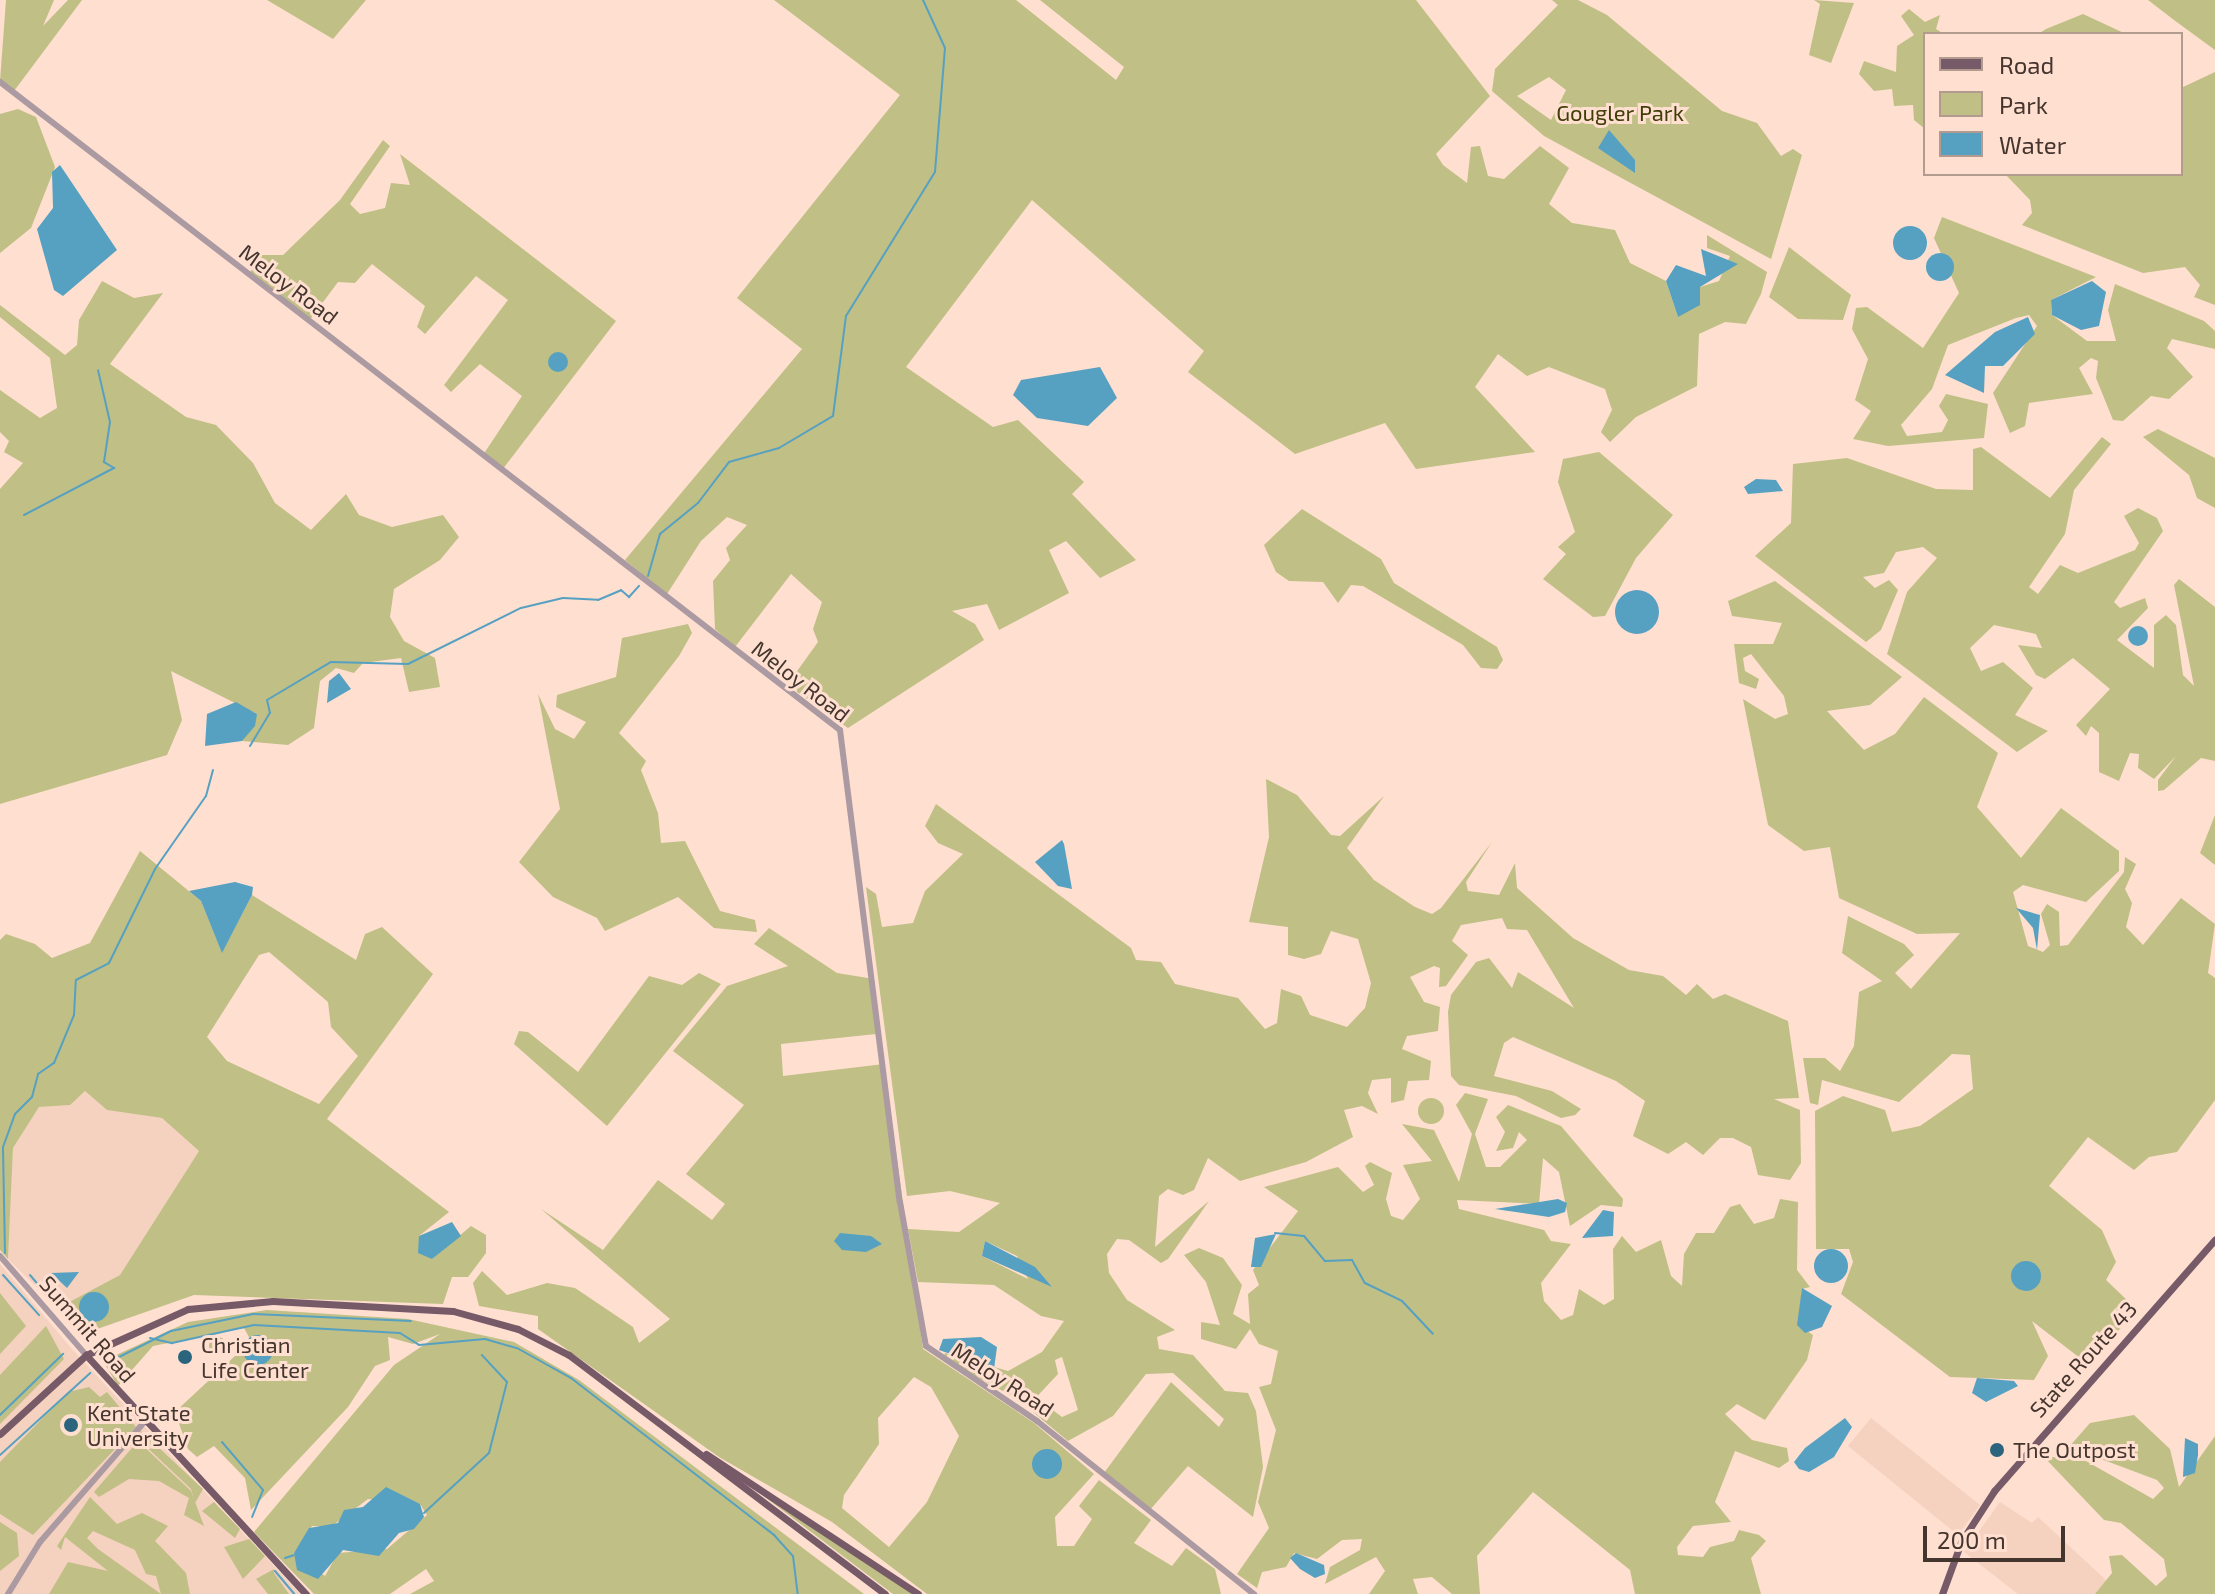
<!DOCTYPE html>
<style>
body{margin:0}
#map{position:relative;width:2215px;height:1594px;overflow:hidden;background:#ffdfd0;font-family:"Exo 2",sans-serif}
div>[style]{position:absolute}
.built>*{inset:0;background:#f5d1bf}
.green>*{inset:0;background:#c0bf85}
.round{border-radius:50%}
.water>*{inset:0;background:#56a1c1}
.stream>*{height:2px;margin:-1px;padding:0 1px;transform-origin:1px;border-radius:1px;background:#56a1c1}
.minor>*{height:6px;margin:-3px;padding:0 3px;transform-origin:3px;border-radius:3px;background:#ab9aa1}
.major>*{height:7px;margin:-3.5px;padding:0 3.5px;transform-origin:3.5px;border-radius:3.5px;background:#775a68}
.dots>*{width:22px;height:22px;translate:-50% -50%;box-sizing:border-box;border:4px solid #ffdfd0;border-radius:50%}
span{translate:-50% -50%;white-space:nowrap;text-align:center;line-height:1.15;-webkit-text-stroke:6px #ffdfd0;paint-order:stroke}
.park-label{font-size:22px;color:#403e08}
.street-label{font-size:22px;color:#44352e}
.poi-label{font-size:22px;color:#44352e}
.left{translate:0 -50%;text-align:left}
.legend{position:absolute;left:1923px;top:32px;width:260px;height:144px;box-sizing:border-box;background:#ffdfd0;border:2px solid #b49b8f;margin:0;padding:10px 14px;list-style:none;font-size:24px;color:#44352e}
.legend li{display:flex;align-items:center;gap:16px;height:40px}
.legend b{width:40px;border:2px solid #b49b8f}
.scale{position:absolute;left:1923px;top:1526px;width:142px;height:36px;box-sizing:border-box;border:4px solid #44352e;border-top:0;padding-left:10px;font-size:24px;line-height:28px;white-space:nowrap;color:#44352e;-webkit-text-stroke:6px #ffdfd0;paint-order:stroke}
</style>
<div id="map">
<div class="built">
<i style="clip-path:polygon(85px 1091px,107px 1110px,162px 1118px,199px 1151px,120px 1275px,58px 1308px,8px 1259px,13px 1148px,39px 1107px,69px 1105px)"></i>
<i style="clip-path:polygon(0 1264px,72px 1349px,300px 1594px,0 1594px)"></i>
<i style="clip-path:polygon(1871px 1418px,1980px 1505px,1958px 1535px,1848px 1446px)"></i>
<i style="clip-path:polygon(2000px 1502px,2032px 1523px,2038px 1517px,2107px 1581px,2095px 1594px,2018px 1594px,1964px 1552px)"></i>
</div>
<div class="green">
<i style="clip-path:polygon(6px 0,54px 0,43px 26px,68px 0,82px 0,14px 91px,0 81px)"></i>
<i style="clip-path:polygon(267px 0,366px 0,333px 39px)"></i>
<i style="clip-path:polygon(774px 0,1016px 0,1116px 80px,1124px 67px,1040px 0,1416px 0,1490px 96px,1436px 154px,1443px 165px,1467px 183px,1471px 147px,1480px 146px,1488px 176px,1504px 179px,1540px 146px,1569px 168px,1549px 204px,1572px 223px,1615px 230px,1630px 263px,1666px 281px,1678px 317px,1700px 287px,1719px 281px,1730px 256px,1707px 248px,1707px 235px,1767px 272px,1761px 294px,1746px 324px,1725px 322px,1699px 334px,1697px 386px,1636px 417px,1610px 442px,1601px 432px,1612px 410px,1605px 389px,1549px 367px,1527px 376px,1498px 354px,1475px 387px,1535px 452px,1416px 469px,1385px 423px,1295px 454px,1188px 372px,1204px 351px,1032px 200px,906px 367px,993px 427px,1018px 420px,1084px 482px,1072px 494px,1136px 560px,1100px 578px,1066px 541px,1049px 550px,1069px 593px,999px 630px,987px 604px,952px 611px,975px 624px,984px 640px,848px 728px,797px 692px,795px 674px,818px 642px,813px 629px,822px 602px,791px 574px,735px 647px,715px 629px,713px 581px,730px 560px,726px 548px,747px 525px,727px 517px,701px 541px,667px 594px,625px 560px,802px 349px,737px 298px,900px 95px)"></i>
<i style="clip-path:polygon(evenodd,1552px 0,1578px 0,1607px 15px,1722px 111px,1757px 123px,1781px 156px,1793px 149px,1802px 155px,1771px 259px,1544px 136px,1492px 91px,1495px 69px,1558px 5px,1552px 0,1549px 77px,1566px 90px,1551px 120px,1517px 96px,1549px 77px)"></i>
<i style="clip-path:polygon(1814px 0,1854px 3px,1831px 63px,1809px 55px,1820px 4px)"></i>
<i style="clip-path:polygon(2148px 0,2215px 0,2215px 50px,2174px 20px)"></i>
<i style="clip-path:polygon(1909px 9px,1925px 22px,1940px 15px,1936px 29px,1944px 34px,1925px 34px,1925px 129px,1914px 120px,1913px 105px,1894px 106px,1892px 89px,1874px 91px,1859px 74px,1864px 61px,1896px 72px,1897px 46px,1914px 35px,1901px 16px)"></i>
<i style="clip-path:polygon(2083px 14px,2126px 34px,2038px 34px,2046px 29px)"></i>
<i style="clip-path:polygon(2215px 72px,2215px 305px,2194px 297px,2200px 285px,2185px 267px,2143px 273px,2022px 225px,2032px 213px,2030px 200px,2005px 174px,2181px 174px,2181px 88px)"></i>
<i style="clip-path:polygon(18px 109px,36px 117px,55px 167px,31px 228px,0 253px,0 114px)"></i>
<i style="clip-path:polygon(383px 140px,390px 146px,350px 204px,360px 214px,385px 208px,391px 183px,410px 185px,400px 154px,616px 321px,502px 470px,483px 455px,522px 396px,480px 364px,451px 392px,444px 385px,508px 300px,476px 276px,425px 334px,417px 327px,425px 306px,372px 264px,355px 283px,338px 282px,309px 321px,248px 275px,262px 255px,283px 255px,340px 200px)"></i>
<i style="clip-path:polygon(1942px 217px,2096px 277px,2051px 300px,2052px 315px,2087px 341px,2116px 341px,2108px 310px,2115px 284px,2204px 321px,2215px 331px,2215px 349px,2172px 339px,2167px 348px,2193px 377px,2169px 399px,2151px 396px,2123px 421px,2113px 420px,2096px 378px,2098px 361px,2091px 358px,2079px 368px,2093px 394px,2029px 403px,2025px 426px,2010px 433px,1993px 393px,2037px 326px,2029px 315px,2016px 318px,1948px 345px,1932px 389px,1901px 425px,1907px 436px,1942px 432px,1948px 420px,1939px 406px,1946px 394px,1988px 404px,1984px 438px,1888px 446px,1853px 439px,1871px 411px,1855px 400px,1868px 359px,1852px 329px,1856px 308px,1867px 307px,1923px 348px,1959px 293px,1934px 238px)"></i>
<i style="clip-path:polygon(1789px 247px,1851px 295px,1843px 320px,1798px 319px,1769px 297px)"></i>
<i style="clip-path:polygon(102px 281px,134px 298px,163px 293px,110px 364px,186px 417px,216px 425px,253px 463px,275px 503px,311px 530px,346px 494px,359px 515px,392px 527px,443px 515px,459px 537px,440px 560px,394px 589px,390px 617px,404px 641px,435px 658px,440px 687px,409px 692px,401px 658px,363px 663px,354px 673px,336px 668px,320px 681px,314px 728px,288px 745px,242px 741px,257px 714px,171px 671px,182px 720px,167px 755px,0 804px,0 489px,23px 463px,4px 452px,9px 441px,0 432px,0 390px,40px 418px,57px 408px,50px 358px,0 317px,0 305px,65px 355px,77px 345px,79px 320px)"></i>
<i style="clip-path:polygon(2158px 429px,2215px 458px,2215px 508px,2197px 498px,2189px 475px,2143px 437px)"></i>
<i style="clip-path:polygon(2102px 437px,2111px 444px,2074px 490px,2065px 534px,2029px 587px,2038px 594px,2060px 565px,2078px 573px,2135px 550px,2139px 543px,2124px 516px,2138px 508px,2157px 518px,2163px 531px,2114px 602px,2120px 608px,2145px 598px,2148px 608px,2117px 640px,2154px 668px,2154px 625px,2166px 615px,2176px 625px,2183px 675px,2194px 686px,2174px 585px,2179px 579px,2215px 607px,2215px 761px,2201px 758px,2164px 790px,2158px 791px,2158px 780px,2176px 756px,2154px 779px,2138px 768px,2139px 754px,2130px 753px,2119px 781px,2099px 772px,2099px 733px,2091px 726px,2086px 736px,2076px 725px,2110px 689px,2073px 658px,2045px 679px,2036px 675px,2018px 645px,2042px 648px,2036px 634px,1994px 625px,1970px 648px,1981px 671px,2003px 662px,2033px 688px,2015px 715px,2048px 731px,2017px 752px,1887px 654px,1907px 592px,1937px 558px,1923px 547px,1896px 552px,1884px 573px,1863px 577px,1875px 588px,1889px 580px,1898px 590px,1881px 630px,1866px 642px,1755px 556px,1791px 523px,1793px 464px,1847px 458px,1936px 489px,1973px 490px,1973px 449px,1981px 447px,2050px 498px)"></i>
<i style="clip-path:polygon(1599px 452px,1673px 515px,1636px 558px,1605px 616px,1593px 617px,1543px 579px,1566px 554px,1558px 547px,1575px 532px,1558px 482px,1563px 459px)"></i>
<i style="clip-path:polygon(1302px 509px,1381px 559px,1394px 583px,1497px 647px,1503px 660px,1497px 669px,1481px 668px,1463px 645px,1363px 586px,1351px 585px,1338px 603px,1323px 582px,1289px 581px,1276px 572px,1264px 545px)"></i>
<i style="clip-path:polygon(1775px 581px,1902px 677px,1870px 705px,1827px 711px,1864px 750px,1895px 734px,1924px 697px,1998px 753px,1977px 807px,2021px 858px,2061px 808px,2119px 851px,2119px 871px,2086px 902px,2023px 885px,2013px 892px,2028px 946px,2043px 952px,2050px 945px,2041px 914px,2047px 904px,2059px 912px,2060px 946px,2068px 945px,2124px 872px,2125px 857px,2136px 864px,2125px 889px,2132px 903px,2126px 927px,2143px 945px,2181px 898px,2215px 924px,2208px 973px,2215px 978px,2215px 1100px,2177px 1152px,2149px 1157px,2134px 1170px,2088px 1137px,2049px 1186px,2102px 1230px,2116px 1262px,2106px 1280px,2128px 1301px,2120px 1313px,2124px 1324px,2089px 1365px,2032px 1321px,2048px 1356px,2034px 1380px,1950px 1377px,1841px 1294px,1853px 1262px,1849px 1249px,1816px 1249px,1815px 1111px,1843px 1096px,1885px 1110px,1892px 1132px,1920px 1126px,1973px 1089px,1970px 1055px,1952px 1054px,1899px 1102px,1822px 1080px,1818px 1105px,1810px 1103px,1803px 1058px,1825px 1058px,1840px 1071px,1854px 1046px,1859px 992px,1882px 981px,1842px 953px,1848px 916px,1904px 944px,1914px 955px,1895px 973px,1911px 989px,1960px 933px,1917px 934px,1839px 898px,1830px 847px,1804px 851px,1768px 825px,1743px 699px,1775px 719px,1788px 714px,1784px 696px,1751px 654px,1743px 658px,1745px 671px,1759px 679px,1756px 689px,1739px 683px,1734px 644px,1773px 644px,1782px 623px,1732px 616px,1728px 601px)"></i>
<i style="clip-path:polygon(688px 624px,692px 633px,679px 656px,619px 733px,646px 761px,641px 770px,658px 813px,661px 843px,685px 841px,720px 911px,755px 920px,757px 932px,714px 928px,678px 897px,605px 931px,597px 918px,553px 897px,519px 862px,560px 809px,538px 694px,555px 729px,574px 739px,586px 722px,556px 707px,557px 695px,616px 677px,622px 638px)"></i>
<i style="clip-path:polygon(evenodd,1266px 779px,1297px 795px,1331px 835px,1340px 836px,1384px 796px,1347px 848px,1374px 880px,1415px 907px,1432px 914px,1441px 908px,1492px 842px,1466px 882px,1468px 891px,1499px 895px,1515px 863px,1517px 888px,1573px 938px,1629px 970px,1663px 976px,1686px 995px,1697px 984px,1713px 999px,1725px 994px,1788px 1021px,1799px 1098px,1774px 1099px,1800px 1110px,1801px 1163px,1790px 1180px,1758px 1175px,1751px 1147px,1733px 1138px,1720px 1138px,1703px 1155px,1686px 1142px,1668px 1154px,1633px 1136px,1645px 1101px,1616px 1081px,1513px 1037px,1504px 1043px,1494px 1076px,1552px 1091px,1581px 1109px,1575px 1115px,1561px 1118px,1516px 1096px,1459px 1085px,1451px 1076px,1448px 1012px,1451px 995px,1476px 962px,1489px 958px,1512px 988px,1518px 972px,1574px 1008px,1527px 930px,1507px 929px,1502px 918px,1461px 925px,1452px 941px,1468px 955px,1446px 986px,1439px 987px,1440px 968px,1434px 966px,1410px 977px,1424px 1002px,1440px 1007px,1438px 1031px,1407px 1036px,1402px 1049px,1431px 1061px,1429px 1080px,1408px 1081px,1404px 1100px,1391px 1103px,1391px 1078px,1372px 1080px,1368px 1093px,1378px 1114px,1362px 1106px,1344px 1110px,1353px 1137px,1306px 1162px,1240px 1181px,1208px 1158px,1194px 1190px,1183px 1195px,1168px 1189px,1159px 1196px,1155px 1247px,1209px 1201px,1168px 1259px,1161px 1263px,1129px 1240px,1117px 1239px,1107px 1254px,1109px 1273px,1127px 1300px,1175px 1330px,1157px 1337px,1159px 1349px,1193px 1355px,1225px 1391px,1248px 1393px,1256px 1411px,1263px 1467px,1253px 1517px,1188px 1466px,1150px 1510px,1104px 1473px,1171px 1382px,1219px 1427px,1224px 1419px,1173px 1373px,1146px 1374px,1113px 1416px,1068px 1441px,1033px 1412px,1042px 1402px,1062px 1417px,1078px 1410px,1062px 1357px,1055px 1360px,1058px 1374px,1029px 1405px,943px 1359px,945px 1353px,1008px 1371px,1042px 1352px,1064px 1321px,1041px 1316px,994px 1285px,918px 1282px,908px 1229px,959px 1232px,1000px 1203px,950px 1191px,907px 1196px,866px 887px,876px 894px,882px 927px,913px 923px,925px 891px,963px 854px,938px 843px,925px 826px,936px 804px,1131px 948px,1136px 960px,1161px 962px,1175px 984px,1238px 998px,1265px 1029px,1277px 1023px,1281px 989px,1301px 996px,1310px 1015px,1347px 1027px,1365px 1008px,1371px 983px,1358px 939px,1331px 931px,1321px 954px,1304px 959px,1288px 955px,1288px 927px,1249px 922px,1269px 837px,1266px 779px,985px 1241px,1017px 1256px,1028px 1279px,982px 1256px,985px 1241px)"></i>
<i style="clip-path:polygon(2215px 815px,2215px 865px,2200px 853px)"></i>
<i style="clip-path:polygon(evenodd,140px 851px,201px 901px,222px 952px,252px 895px,356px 960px,365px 934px,382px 927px,433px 974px,327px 1119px,449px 1212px,419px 1236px,432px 1259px,471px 1226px,486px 1235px,486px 1253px,468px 1277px,452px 1277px,443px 1304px,194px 1295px,83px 1334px,58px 1308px,120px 1275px,199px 1151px,162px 1118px,107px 1110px,85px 1091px,70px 1105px,39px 1107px,13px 1148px,8px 1259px,0 1250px,0 940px,6px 934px,35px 944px,52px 958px,90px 943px,140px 851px,269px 952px,328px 1002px,331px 1027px,358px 1056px,319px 1104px,227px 1061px,207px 1037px,259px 955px,269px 952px)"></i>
<i style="clip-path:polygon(evenodd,769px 928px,837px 973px,874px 979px,876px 1034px,781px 1044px,783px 1076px,884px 1064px,923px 1349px,1034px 1423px,1094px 1474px,1055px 1517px,1057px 1546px,1074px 1546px,1092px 1519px,1079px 1506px,1099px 1480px,1151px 1520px,1134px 1543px,1172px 1566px,1186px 1548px,1215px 1569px,1221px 1594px,927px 1594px,832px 1522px,719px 1457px,538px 1329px,538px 1316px,479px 1306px,473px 1283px,482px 1271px,507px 1295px,547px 1283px,575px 1288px,633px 1327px,639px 1343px,670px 1319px,541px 1209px,603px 1250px,658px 1180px,712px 1220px,725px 1204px,686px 1174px,744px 1105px,673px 1051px,727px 986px,788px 966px,754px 944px,769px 928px,914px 1377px,931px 1387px,959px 1436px,927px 1502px,889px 1547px,842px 1508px,844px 1495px,879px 1444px,878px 1418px,914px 1377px)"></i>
<i style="clip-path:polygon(699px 973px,721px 984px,607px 1126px,514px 1044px,519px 1031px,528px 1032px,578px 1072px,649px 976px,682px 985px)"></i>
<i style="clip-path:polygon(1465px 1093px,1488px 1099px,1475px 1134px,1486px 1167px,1500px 1167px,1527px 1140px,1519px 1132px,1513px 1148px,1496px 1151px,1505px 1132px,1496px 1117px,1508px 1105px,1561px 1126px,1623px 1199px,1622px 1207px,1601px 1205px,1570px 1226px,1559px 1172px,1543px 1158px,1539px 1204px,1457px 1200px,1459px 1209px,1544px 1230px,1551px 1241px,1571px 1244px,1541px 1283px,1544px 1301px,1561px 1320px,1573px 1315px,1579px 1289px,1604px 1305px,1614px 1299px,1613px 1249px,1622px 1236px,1636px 1252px,1661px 1240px,1671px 1276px,1682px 1286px,1684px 1254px,1696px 1233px,1714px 1233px,1730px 1207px,1740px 1204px,1754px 1224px,1774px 1218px,1780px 1199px,1798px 1202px,1797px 1270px,1810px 1287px,1802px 1289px,1798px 1325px,1813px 1335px,1807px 1360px,1765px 1420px,1737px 1404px,1725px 1414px,1752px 1440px,1787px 1448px,1789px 1461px,1779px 1468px,1735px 1451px,1715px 1502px,1731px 1522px,1693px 1526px,1677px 1547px,1678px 1555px,1703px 1557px,1710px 1547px,1734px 1541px,1739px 1530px,1759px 1535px,1766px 1541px,1751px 1558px,1761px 1594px,1635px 1594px,1630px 1570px,1533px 1492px,1477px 1556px,1480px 1594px,1452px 1594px,1432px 1577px,1413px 1579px,1418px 1594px,1369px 1594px,1385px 1571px,1376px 1557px,1325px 1584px,1330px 1567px,1360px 1550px,1362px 1539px,1342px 1540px,1317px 1559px,1294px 1553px,1286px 1567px,1262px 1572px,1257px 1588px,1237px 1574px,1269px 1528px,1258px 1502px,1276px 1430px,1259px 1387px,1271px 1384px,1278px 1351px,1259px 1344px,1250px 1329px,1236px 1349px,1201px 1339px,1201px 1322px,1220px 1325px,1206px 1282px,1184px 1255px,1199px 1248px,1223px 1258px,1242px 1285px,1233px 1314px,1250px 1324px,1248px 1294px,1259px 1285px,1253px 1270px,1298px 1211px,1264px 1187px,1338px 1167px,1363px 1192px,1374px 1185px,1365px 1166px,1370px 1162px,1392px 1173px,1386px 1199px,1391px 1216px,1403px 1220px,1420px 1199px,1403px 1165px,1432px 1161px,1402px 1124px,1434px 1130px,1459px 1182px,1472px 1134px,1456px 1105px)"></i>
<i class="round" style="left:1418px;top:1098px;width:26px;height:26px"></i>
<i style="clip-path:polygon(0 1293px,26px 1326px,0 1354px)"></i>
<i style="clip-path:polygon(evenodd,267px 1310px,408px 1319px,514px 1342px,579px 1380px,864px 1594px,410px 1594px,434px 1581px,426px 1569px,390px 1594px,314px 1594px,254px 1532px,394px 1365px,440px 1334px,413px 1344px,388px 1337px,390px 1360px,375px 1366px,348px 1407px,251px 1510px,245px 1478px,214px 1446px,197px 1457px,188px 1449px,175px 1412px,251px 1341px,244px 1328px,153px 1346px,118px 1386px,103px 1361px,188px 1322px,267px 1310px,368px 1499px,420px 1504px,427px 1515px,387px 1549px,338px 1553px,325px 1576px,294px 1553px,312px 1526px,332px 1526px,368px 1499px)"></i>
<i style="clip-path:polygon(46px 1326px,64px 1359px,0 1424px,0 1375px)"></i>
<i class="round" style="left:209px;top:1337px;width:18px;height:18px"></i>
<i style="clip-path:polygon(89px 1387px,100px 1397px,107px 1392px,136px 1427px,33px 1535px,0 1514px,0 1462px,68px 1392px)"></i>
<i style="clip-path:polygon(2134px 1415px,2170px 1449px,2179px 1487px,2215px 1436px,2215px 1594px,2095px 1594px,2112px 1573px,2109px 1556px,2122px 1555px,2156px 1586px,2167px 1576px,2164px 1559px,2121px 1523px,2104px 1520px,2043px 1456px,2086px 1461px,2153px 1499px,2164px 1488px,2157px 1480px,2069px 1447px,2090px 1423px)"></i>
<i style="clip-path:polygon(141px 1431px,203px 1489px,195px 1503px,191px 1489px,135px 1436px)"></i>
<i style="clip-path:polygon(138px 1441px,191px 1491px,204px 1526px,184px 1515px,189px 1498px,159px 1481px,129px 1479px,99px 1497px,94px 1492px)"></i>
<i style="clip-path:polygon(761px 1494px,846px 1545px,912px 1594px,893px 1594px)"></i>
<i style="clip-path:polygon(evenodd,90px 1497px,117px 1524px,142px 1513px,168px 1526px,155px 1541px,186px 1573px,190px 1594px,49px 1594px,68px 1562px,108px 1571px,65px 1537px,61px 1550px,57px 1546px,90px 1497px,93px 1531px,135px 1550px,146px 1574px,156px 1576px,161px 1594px,98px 1549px,87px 1538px,93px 1531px)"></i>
<i style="clip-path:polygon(214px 1502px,240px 1529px,235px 1538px,202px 1511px)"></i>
<i style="clip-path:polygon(0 1522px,17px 1533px,19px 1556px,0 1571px)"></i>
<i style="clip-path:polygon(249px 1539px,265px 1556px,243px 1579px,224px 1547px)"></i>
<i style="clip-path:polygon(274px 1569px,274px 1573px,289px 1594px,268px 1594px,256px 1579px)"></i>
</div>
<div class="water">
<i style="clip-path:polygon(1609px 130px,1635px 160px,1635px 173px,1598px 148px)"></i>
<i style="clip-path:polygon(60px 165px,117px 250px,63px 296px,54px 290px,37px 229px,53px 208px,52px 172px)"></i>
<i class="round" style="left:1893px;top:226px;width:34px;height:34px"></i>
<i style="clip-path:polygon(1701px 249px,1738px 264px,1700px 287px,1700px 305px,1678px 317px,1666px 281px,1676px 265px,1706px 276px)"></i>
<i class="round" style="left:1926px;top:253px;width:28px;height:28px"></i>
<i style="clip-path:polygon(2092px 281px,2106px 292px,2099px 326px,2081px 330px,2052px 315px,2051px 300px)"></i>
<i style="clip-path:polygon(2028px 317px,2035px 334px,2003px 366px,1985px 366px,1984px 393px,1945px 375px,1995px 332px)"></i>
<i class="round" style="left:548px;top:352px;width:20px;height:20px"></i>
<i style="clip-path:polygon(1100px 367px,1117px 398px,1088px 426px,1037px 418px,1013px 395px,1021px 380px)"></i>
<i style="clip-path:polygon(1756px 479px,1776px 480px,1783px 491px,1748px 494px,1744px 487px)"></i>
<i class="round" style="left:1615px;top:590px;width:44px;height:44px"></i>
<i class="round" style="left:2128px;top:626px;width:20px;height:20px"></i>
<i style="clip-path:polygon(339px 673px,351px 689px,327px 703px,329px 681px)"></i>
<i style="clip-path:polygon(236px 702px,257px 714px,255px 726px,242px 741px,205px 746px,207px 714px)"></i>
<i style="clip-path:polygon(1062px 840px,1064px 844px,1072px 889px,1058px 886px,1035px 862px)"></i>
<i style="clip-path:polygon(235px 882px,253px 887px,252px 895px,222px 953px,201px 901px,189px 891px)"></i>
<i style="clip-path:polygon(2016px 908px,2040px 915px,2037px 950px,2033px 928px)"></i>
<i style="clip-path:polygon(1558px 1199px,1567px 1203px,1565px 1212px,1549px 1217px,1495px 1209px)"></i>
<i style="clip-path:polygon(1603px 1210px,1614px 1212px,1613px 1236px,1582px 1238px)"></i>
<i style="clip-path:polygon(452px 1222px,461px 1236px,432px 1259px,418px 1253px,419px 1236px)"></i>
<i style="clip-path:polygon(840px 1233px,871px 1236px,882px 1244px,866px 1252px,842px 1250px,834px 1241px)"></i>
<i style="clip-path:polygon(1276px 1234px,1261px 1267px,1251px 1267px,1255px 1238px)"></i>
<i style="clip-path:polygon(985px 1241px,1035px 1267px,1052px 1287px,982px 1256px)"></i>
<i class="round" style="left:1814px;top:1249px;width:34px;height:34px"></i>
<i class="round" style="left:2011px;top:1261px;width:30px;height:30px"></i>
<i style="clip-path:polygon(79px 1272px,67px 1288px,51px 1273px)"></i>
<i style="clip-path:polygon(1802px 1288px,1832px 1306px,1822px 1327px,1805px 1333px,1797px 1325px)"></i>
<i class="round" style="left:79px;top:1292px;width:30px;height:30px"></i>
<i class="round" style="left:243px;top:1335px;width:30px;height:30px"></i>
<i style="clip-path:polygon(981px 1337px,997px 1347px,994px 1369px,939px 1350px,943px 1339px)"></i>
<i style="clip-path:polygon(1977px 1378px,2014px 1381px,2018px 1386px,1986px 1402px,1972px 1393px)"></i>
<i style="clip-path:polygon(1845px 1418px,1852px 1427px,1834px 1457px,1809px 1472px,1799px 1469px,1794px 1462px,1805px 1448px)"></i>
<i style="clip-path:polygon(2185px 1438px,2198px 1444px,2198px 1455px,2195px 1473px,2183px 1477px)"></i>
<i class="round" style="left:1032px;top:1449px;width:30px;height:30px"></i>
<i style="clip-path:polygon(386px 1487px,420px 1504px,424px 1517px,414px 1529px,399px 1533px,379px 1556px,343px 1550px,318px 1579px,297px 1570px,294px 1553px,309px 1528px,338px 1523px,344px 1510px,363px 1507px)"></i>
<i style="clip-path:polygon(1296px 1553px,1324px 1565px,1325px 1574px,1315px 1578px,1300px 1569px,1290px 1558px)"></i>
</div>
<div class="stream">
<i style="left:24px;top:515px;width:102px;rotate:-27.6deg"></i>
<i style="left:114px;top:468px;width:12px;rotate:-149deg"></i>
<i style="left:104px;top:462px;width:40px;rotate:-81.5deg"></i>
<i style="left:110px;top:422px;width:53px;rotate:-103deg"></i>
<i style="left:648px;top:576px;width:44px;rotate:-74.1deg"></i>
<i style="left:660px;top:534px;width:49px;rotate:-39.2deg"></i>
<i style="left:698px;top:503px;width:51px;rotate:-52.9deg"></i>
<i style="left:729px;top:462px;width:52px;rotate:-15.6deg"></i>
<i style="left:779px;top:448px;width:63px;rotate:-30.7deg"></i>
<i style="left:833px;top:416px;width:101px;rotate:-82.6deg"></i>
<i style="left:846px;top:316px;width:169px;rotate:-58.3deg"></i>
<i style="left:935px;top:172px;width:124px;rotate:-85.4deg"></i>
<i style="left:945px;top:48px;width:53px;rotate:-114.6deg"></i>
<i style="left:250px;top:746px;width:39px;rotate:-59deg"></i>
<i style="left:270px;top:713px;width:13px;rotate:-103deg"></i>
<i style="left:267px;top:700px;width:74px;rotate:-30.7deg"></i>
<i style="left:331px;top:662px;width:77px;rotate:1.5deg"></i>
<i style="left:408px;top:664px;width:126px;rotate:-26.4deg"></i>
<i style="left:521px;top:608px;width:43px;rotate:-13.4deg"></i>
<i style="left:563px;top:598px;width:35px;rotate:3deg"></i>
<i style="left:598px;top:600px;width:25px;rotate:-23deg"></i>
<i style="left:621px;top:590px;width:11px;rotate:41deg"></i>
<i style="left:629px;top:597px;width:15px;rotate:-48deg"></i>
<i style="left:1275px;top:1233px;width:29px;rotate:6deg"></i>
<i style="left:1304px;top:1236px;width:33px;rotate:50deg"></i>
<i style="left:1325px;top:1261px;width:27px;rotate:-2deg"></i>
<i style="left:1352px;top:1260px;width:26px;rotate:61deg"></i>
<i style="left:1365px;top:1283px;width:41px;rotate:25.9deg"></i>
<i style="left:1402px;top:1301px;width:45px;rotate:46.8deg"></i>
<i style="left:5px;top:1253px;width:106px;rotate:-91.1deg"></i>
<i style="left:3px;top:1147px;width:35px;rotate:-70deg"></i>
<i style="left:15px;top:1114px;width:24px;rotate:-45deg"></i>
<i style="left:32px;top:1097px;width:24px;rotate:-75deg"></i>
<i style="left:38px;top:1074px;width:19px;rotate:-35deg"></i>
<i style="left:54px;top:1063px;width:52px;rotate:-67.4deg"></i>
<i style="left:74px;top:1015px;width:35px;rotate:-87deg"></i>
<i style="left:76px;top:980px;width:37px;rotate:-27deg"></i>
<i style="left:109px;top:963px;width:105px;rotate:-63.9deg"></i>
<i style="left:155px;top:869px;width:89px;rotate:-55.1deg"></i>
<i style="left:206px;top:796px;width:27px;rotate:-75deg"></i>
<i style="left:3px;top:1275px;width:54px;rotate:48deg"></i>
<i style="left:30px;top:1275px;width:43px;rotate:49.7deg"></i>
<i style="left:150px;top:1338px;width:23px;rotate:13deg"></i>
<i style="left:172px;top:1343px;width:84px;rotate:-12.4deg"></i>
<i style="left:254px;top:1325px;width:146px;rotate:3.1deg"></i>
<i style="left:400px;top:1333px;width:22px;rotate:32deg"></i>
<i style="left:419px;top:1345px;width:66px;rotate:-5.2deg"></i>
<i style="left:485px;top:1339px;width:33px;rotate:16deg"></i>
<i style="left:517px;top:1348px;width:62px;rotate:29.1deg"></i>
<i style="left:571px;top:1378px;width:257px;rotate:37.7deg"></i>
<i style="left:774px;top:1535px;width:28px;rotate:48deg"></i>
<i style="left:793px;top:1556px;width:38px;rotate:83deg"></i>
<i style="left:107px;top:1363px;width:72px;rotate:-26.6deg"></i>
<i style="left:171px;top:1331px;width:84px;rotate:-11.7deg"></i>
<i style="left:253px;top:1314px;width:158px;rotate:2.5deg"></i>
<i style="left:0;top:1415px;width:88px;rotate:-44.1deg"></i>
<i style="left:222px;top:1442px;width:63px;rotate:49.5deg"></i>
<i style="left:263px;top:1490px;width:29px;rotate:112deg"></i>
<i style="left:0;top:1455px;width:122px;rotate:-42.3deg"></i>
<i style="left:424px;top:1513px;width:88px;rotate:-42.7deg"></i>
<i style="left:489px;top:1453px;width:73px;rotate:-75.8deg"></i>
<i style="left:507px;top:1382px;width:37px;rotate:-133deg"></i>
<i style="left:285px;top:1558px;width:9px;rotate:-18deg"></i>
<i style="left:275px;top:1571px;width:30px;rotate:50deg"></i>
</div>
<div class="minor">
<i style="left:0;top:82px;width:1061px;rotate:37.65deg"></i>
<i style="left:840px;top:730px;width:476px;rotate:82.8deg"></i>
<i style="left:900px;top:1202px;width:146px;rotate:79.8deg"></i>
<i style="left:926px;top:1346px;width:134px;rotate:34deg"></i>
<i style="left:1037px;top:1421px;width:278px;rotate:38.6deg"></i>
<i style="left:0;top:1256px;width:131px;rotate:49deg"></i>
<i style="left:8px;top:1594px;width:61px;rotate:-58.4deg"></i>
<i style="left:40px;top:1542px;width:160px;rotate:-49deg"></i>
</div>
<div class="major">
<i style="left:86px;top:1355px;width:325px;rotate:47.4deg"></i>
<i style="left:0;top:1434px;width:117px;rotate:-42.6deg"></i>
<i style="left:86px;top:1355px;width:112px;rotate:-24.3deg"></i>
<i style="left:188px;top:1309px;width:85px;rotate:-5.4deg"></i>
<i style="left:273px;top:1301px;width:180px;rotate:3.2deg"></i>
<i style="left:453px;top:1311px;width:67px;rotate:15.5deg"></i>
<i style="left:518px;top:1329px;width:57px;rotate:27deg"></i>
<i style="left:569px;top:1355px;width:396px;rotate:37.1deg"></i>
<i style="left:706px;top:1454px;width:254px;rotate:33.4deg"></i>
<i style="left:1942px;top:1594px;width:55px;rotate:-69.9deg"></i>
<i style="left:1961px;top:1542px;width:61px;rotate:-57.1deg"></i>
<i style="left:1994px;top:1491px;width:335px;rotate:-48.7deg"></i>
</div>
<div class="dots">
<i style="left:185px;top:1357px;background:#2a657d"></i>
<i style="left:71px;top:1425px;background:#2a657d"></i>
<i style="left:1997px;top:1450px;background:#2a657d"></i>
</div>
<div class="park-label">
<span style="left:1620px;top:113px">Gougler Park</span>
</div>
<div class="street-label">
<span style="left:289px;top:284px;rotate:37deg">Meloy Road</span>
<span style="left:801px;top:681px;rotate:38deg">Meloy Road</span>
<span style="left:88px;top:1329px;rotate:49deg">Summit Road</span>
<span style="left:2083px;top:1359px;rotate:-48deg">State Route 43</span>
<span style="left:1003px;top:1379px;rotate:33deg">Meloy Road</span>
</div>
<div class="poi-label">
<span class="left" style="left:201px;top:1357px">Christian<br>Life Center</span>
<span class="left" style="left:87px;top:1425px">Kent State<br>University</span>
<span class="left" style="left:2013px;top:1450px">The Outpost</span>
</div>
<ul class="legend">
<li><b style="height:10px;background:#775a68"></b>Road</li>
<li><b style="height:22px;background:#c0bf85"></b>Park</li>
<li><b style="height:22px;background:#56a1c1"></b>Water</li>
</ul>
<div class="scale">200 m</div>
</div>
